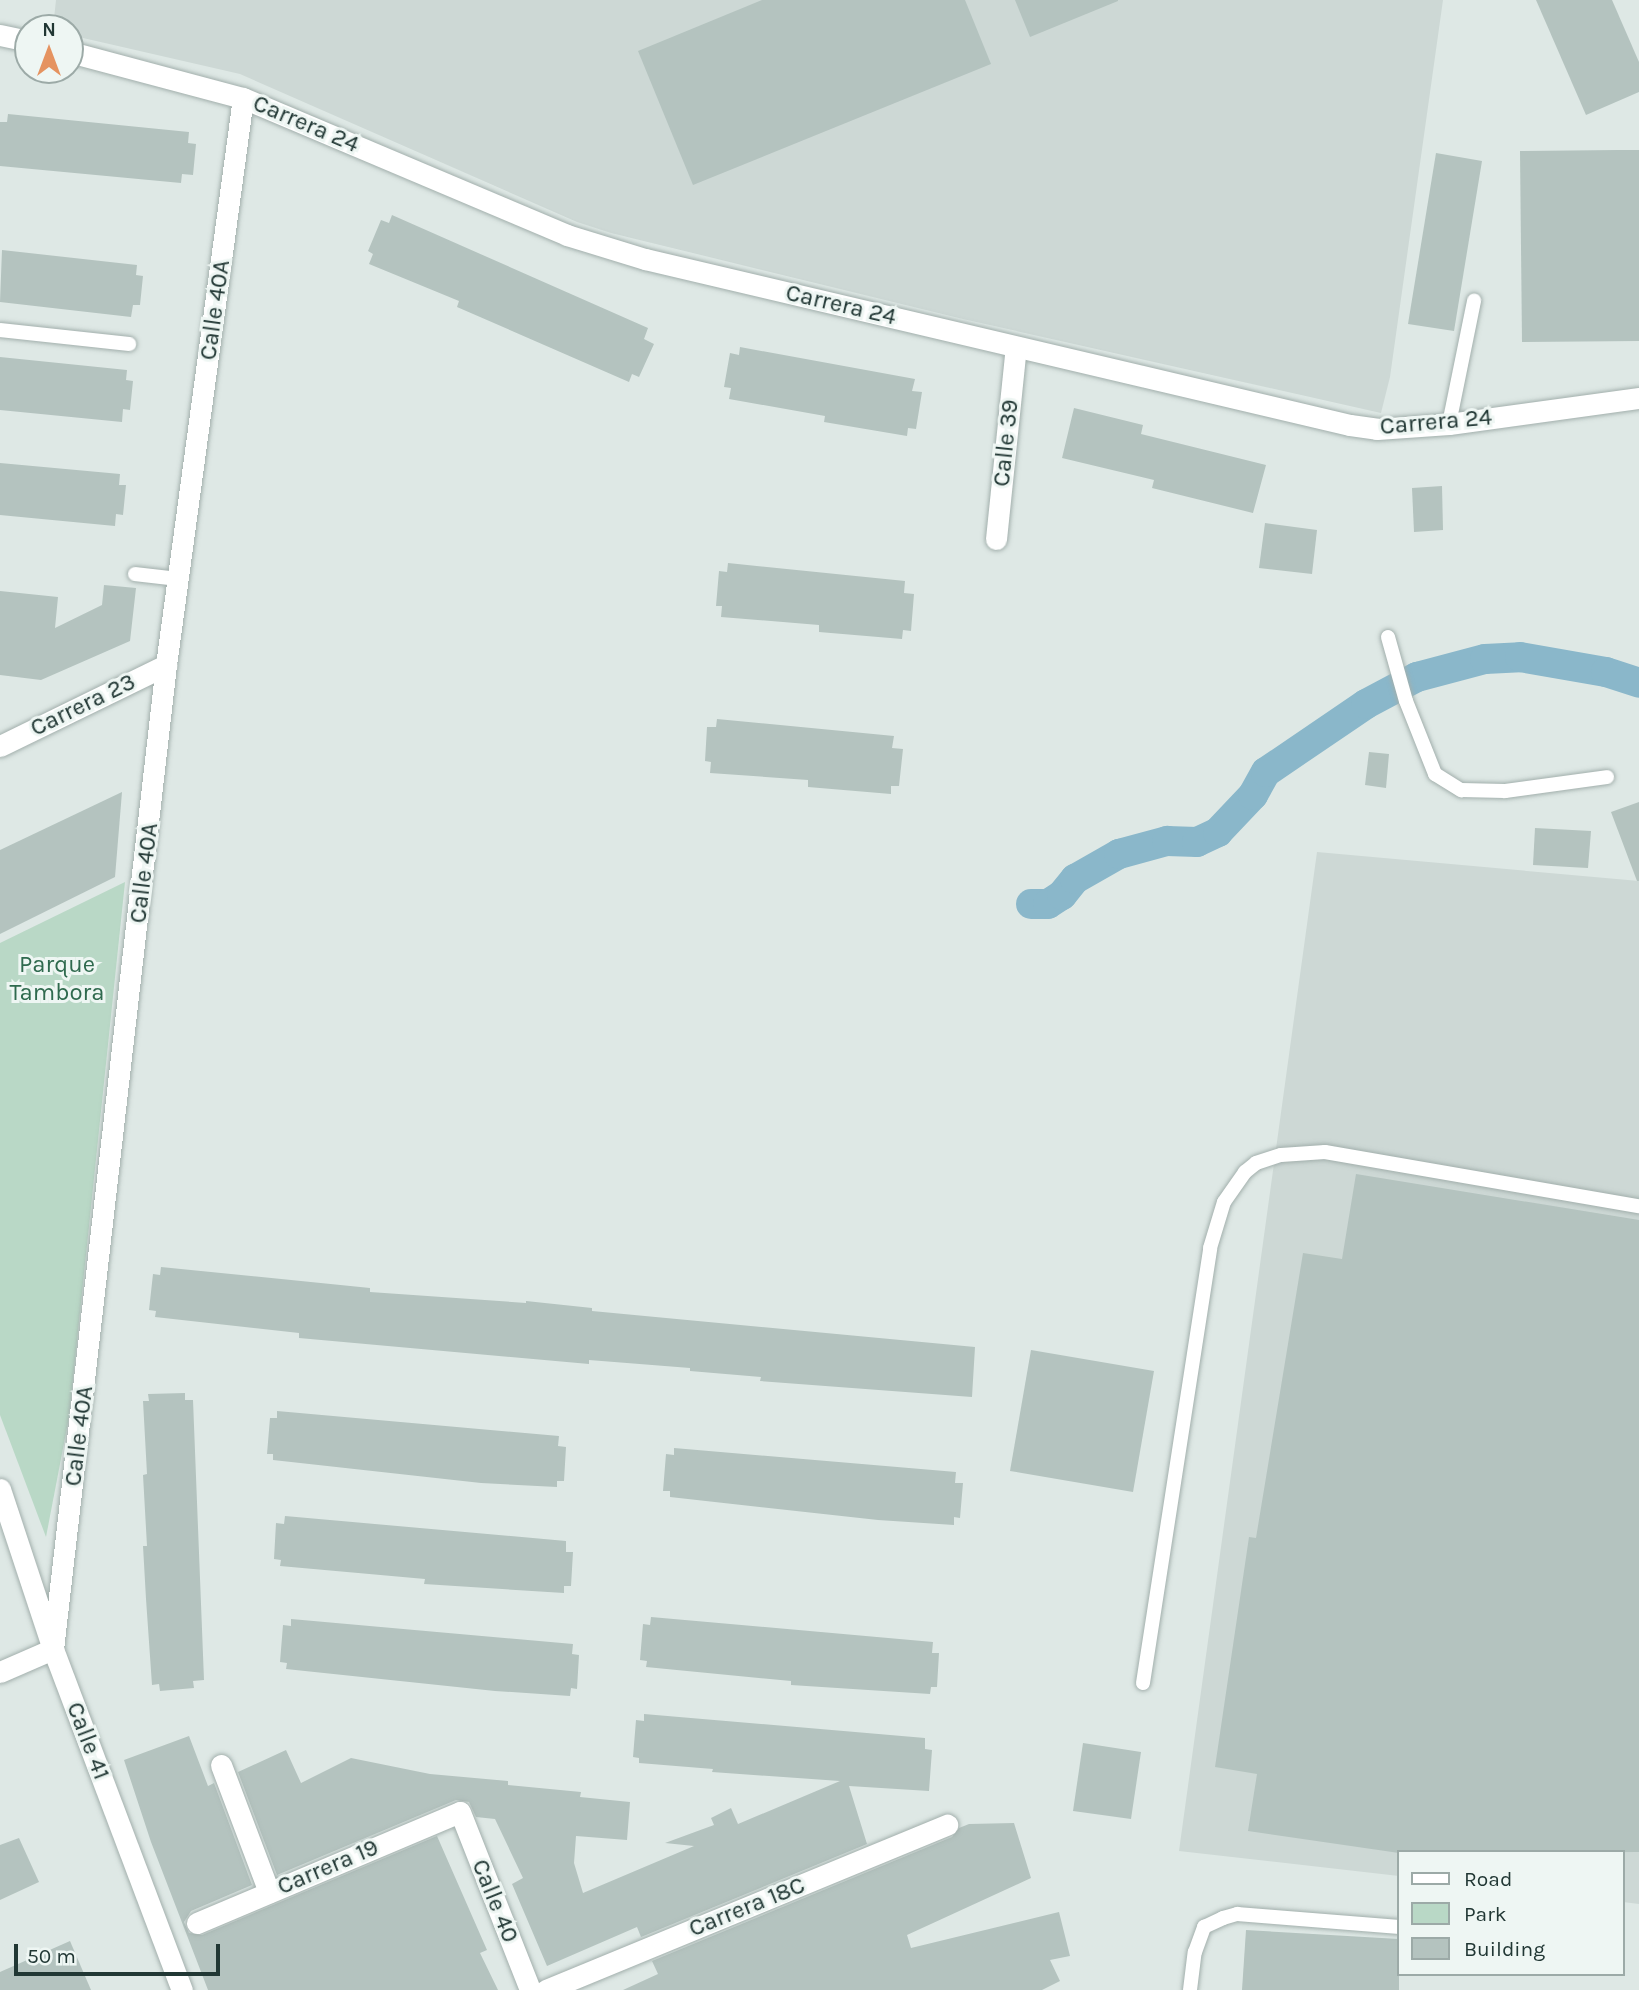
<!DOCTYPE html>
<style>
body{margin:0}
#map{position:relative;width:1639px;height:1990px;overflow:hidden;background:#dee8e5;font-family:Karla,sans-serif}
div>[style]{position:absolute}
.built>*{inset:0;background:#cdd8d5}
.green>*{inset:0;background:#b9d8c6}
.canal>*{height:30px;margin:-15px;padding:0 15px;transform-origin:15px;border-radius:15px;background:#8ab7ca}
.building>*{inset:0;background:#b4c3bf}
.roads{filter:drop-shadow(0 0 2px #a2afac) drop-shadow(0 0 2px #a2afac)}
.service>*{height:14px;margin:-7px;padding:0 7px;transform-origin:7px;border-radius:7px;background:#fff}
.minor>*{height:21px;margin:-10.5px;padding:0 10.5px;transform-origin:10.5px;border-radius:10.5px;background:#fff}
.tertiary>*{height:21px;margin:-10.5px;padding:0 10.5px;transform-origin:10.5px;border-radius:10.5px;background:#fff}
span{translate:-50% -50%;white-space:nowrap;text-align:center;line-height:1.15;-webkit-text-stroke:6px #eef6f3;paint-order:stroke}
.street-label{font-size:24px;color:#213734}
.park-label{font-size:24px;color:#2f6a4e}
.legend{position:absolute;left:1397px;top:1850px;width:228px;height:126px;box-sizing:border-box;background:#eef6f3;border:2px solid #9caaa7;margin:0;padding:9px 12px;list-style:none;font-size:21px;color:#213734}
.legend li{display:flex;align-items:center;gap:14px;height:35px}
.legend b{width:35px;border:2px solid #9caaa7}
.north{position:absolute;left:14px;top:14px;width:70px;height:70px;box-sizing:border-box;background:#eef6f3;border:2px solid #9caaa7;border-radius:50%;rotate:0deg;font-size:19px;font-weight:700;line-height:28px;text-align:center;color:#213734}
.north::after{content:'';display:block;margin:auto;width:24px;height:32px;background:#e59360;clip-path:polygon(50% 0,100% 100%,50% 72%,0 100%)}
.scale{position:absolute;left:14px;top:1944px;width:206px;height:32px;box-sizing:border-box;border:4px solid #213734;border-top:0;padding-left:9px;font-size:21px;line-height:24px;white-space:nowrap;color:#213734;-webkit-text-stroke:5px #eef6f3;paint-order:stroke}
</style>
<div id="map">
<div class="built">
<i style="clip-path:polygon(56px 0,1443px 0,1390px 377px,1381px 413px,963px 319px,611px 233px,577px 222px,240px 74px,70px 35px,70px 28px,53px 28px)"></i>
<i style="clip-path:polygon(1317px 852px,1639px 881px,1639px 1904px,1623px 1902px,1623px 1852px,1399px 1852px,1399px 1876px,1179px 1851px)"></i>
</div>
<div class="green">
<i style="clip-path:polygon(125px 882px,69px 1417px,46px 1537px,0 1415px,0 943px)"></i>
</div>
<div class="canal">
<i style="left:1031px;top:904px;width:17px"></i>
<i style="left:1048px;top:904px;width:17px;rotate:-33deg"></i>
<i style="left:1062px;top:895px;width:21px;rotate:-51deg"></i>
<i style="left:1075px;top:879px;width:51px;rotate:-29.6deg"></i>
<i style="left:1119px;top:854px;width:50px;rotate:-15.2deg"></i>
<i style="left:1167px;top:841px;width:30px;rotate:2deg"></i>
<i style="left:1197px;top:842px;width:23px;rotate:-25deg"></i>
<i style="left:1218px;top:832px;width:51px;rotate:-46.6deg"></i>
<i style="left:1253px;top:795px;width:26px;rotate:-61deg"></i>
<i style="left:1266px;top:772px;width:121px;rotate:-34.2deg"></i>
<i style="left:1366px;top:704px;width:58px;rotate:-27.9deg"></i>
<i style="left:1417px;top:677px;width:70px;rotate:-14.8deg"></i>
<i style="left:1485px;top:659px;width:35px;rotate:-3deg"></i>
<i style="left:1520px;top:657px;width:87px;rotate:9.9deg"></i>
<i style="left:1606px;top:672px;width:35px;rotate:18deg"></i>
</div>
<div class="building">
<i style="clip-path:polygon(762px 0,965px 0,991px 64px,693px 185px,638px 51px)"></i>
<i style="clip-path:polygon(1015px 0,1118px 0,1118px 1px,1030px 37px)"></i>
<i style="clip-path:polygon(1536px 0,1612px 0,1639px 62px,1639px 92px,1586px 115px)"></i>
<i style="clip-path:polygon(8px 114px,189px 132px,188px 143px,196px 144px,193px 175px,182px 174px,181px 183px,0 166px,0 122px,7px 122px)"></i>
<i style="clip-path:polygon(1617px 150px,1639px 150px,1639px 341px,1522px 342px,1520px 151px)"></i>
<i style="clip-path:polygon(1436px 153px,1482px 161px,1454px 331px,1408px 324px)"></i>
<i style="clip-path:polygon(392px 215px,648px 328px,644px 339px,654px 344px,639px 377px,632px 374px,629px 382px,457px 307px,459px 301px,369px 264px,373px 254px,368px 251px,381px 220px,389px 223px)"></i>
<i style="clip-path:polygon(2px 250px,137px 265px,136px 275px,143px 276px,140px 305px,133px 305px,131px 317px,0 302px)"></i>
<i style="clip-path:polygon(740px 347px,915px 379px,912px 391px,922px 392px,916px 429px,908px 428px,907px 436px,824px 422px,825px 416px,729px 399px,731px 388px,724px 387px,730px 353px,739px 355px)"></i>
<i style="clip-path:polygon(0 357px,127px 370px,126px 380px,133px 381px,130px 410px,123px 409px,122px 422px,0 410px)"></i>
<i style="clip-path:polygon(1074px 408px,1143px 425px,1141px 434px,1266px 465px,1253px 513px,1152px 488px,1154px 480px,1062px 458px)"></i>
<i style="clip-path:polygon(0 463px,120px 474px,119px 485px,126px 485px,123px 515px,116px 514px,115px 526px,0 515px)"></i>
<i style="clip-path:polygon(1442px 486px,1443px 530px,1414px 532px,1412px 488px)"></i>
<i style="clip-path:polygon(1265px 523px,1317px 530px,1312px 574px,1259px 568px)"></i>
<i style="clip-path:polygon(728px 563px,905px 581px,904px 593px,914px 594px,911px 631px,903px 630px,902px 639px,819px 632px,819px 625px,721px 617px,722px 606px,716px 606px,719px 571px,727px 572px)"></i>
<i style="clip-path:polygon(104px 585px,136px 588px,130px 641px,41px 680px,0 675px,0 591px,58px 597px,55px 628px,102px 605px)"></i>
<i style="clip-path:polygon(717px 719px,894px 736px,892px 748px,903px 749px,899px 786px,891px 786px,891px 794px,808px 787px,808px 780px,710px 773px,711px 762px,705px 761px,707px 727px,716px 727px)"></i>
<i style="clip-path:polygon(1369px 752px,1389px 754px,1386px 788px,1365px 785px)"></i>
<i style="clip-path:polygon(122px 792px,115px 877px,0 934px,0 850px)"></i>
<i style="clip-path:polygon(1639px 802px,1639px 881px,1637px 881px,1611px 812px)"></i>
<i style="clip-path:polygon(1535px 828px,1591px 831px,1588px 868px,1533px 865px)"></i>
<i style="clip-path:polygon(1356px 1174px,1639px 1220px,1639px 1852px,1399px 1853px,1248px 1831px,1257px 1774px,1215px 1767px,1249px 1537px,1256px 1538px,1303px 1253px,1342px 1259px)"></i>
<i style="clip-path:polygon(161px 1267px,370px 1288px,370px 1292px,526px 1303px,526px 1301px,592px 1308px,592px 1311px,975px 1347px,972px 1397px,760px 1381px,761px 1377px,690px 1371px,690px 1368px,589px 1360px,589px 1364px,299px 1338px,299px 1333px,155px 1317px,156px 1311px,149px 1310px,153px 1274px,160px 1275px)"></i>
<i style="clip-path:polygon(1031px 1350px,1154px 1371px,1133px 1492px,1010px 1471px)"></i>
<i style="clip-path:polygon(185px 1393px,185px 1400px,193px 1400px,204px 1680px,193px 1681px,194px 1688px,160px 1691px,159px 1684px,152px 1685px,146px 1599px,143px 1546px,147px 1546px,143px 1475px,147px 1474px,143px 1401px,149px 1401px,148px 1394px)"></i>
<i style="clip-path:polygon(277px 1411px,559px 1436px,558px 1446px,566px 1447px,564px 1481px,557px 1481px,557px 1487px,481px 1483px,273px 1460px,273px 1454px,267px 1454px,270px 1418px,277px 1418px)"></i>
<i style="clip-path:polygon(674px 1448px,956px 1472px,955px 1483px,963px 1483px,960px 1518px,954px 1517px,954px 1525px,878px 1520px,670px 1497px,670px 1491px,663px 1491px,666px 1454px,674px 1455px)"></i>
<i style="clip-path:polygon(285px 1516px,566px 1541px,566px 1552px,573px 1552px,571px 1586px,564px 1586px,564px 1593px,424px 1584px,425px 1579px,280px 1566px,281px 1560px,274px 1559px,276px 1523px,284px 1524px)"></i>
<i style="clip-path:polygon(651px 1617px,933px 1642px,932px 1653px,939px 1653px,937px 1687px,931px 1687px,930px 1694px,791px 1685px,791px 1681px,646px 1667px,647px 1661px,640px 1660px,643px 1624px,650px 1625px)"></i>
<i style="clip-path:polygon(291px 1619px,573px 1644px,572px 1654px,579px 1655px,577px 1689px,571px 1688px,570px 1696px,495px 1691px,286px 1669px,287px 1663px,280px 1662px,283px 1625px,291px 1626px)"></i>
<i style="clip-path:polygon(644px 1714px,925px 1738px,925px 1749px,932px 1750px,929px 1791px,849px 1786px,867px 1844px,641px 1937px,637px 1927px,547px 1966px,512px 1884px,523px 1878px,495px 1819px,476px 1817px,469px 1802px,456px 1800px,277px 1875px,238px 1772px,286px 1750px,301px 1783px,351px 1758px,430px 1774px,508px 1781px,508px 1785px,581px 1792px,580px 1797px,630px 1802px,627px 1840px,576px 1836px,574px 1863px,583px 1893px,694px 1846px,665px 1843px,714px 1825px,711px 1818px,731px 1808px,738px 1824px,840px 1781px,712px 1772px,713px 1769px,639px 1763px,639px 1758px,633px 1757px,636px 1720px,644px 1721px)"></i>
<i style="clip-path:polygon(189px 1736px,208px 1786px,214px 1783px,252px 1885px,191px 1911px,184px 1922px,189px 1933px,202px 1935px,437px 1836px,487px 1950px,480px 1953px,498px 1990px,208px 1990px,151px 1842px,124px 1760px)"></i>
<i style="clip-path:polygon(1083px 1743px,1141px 1752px,1131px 1819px,1073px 1811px)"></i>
<i style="clip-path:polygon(1014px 1823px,1031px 1878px,907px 1935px,911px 1948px,1059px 1912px,1070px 1956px,1050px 1960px,1060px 1981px,1042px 1990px,623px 1990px,658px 1974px,652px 1961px,952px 1837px,959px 1828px,969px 1824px)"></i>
<i style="clip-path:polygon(19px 1838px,39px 1882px,0 1900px,0 1845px)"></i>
<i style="clip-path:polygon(1246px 1930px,1399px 1939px,1399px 1990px,1242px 1990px)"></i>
<i style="clip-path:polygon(70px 1941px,91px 1990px,0 1990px,0 1972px)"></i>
</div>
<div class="roads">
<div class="service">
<i style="left:0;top:330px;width:130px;rotate:6.2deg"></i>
<i style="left:1449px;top:424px;width:126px;rotate:-78.5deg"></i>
<i style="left:135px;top:574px;width:43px;rotate:6.6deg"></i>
<i style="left:1388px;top:637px;width:66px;rotate:74.3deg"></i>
<i style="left:1406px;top:701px;width:79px;rotate:68.3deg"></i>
<i style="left:1435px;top:774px;width:31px;rotate:32deg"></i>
<i style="left:1461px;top:790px;width:44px;rotate:1.3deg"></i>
<i style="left:1505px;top:791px;width:103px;rotate:-7.8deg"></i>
<i style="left:1143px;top:1683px;width:440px;rotate:-81.2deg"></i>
<i style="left:1210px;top:1248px;width:48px;rotate:-73.1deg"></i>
<i style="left:1224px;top:1202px;width:37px;rotate:-55deg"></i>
<i style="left:1245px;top:1172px;width:14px;rotate:-39deg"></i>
<i style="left:1256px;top:1163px;width:26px;rotate:-18deg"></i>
<i style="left:1281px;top:1155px;width:44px;rotate:-3.9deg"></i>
<i style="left:1325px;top:1152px;width:319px;rotate:9.8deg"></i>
<i style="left:1190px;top:1990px;width:38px;rotate:-83deg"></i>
<i style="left:1195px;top:1952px;width:27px;rotate:-70deg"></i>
<i style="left:1204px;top:1927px;width:21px;rotate:-25deg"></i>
<i style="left:1223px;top:1918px;width:15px;rotate:-16deg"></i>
<i style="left:1237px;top:1914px;width:163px;rotate:4.6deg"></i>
</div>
<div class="minor">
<i style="left:996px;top:539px;width:193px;rotate:-84.1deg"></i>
<i style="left:0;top:746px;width:185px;rotate:-26deg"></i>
<i style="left:0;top:1489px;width:169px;rotate:71.7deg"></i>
<i style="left:53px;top:1649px;width:365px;rotate:69.3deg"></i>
<i style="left:53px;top:1649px;width:990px;rotate:-83.45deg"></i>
<i style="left:166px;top:665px;width:572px;rotate:-82.27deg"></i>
<i style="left:0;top:1672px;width:58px;rotate:-23.5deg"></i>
<i style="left:221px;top:1765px;width:136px;rotate:69.3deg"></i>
<i style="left:197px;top:1923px;width:285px;rotate:-22.9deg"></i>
<i style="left:460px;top:1812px;width:191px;rotate:68.5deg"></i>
<i style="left:546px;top:1990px;width:434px;rotate:-22.4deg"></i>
</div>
<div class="tertiary">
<i style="left:0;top:35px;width:29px;rotate:12deg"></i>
<i style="left:70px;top:52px;width:179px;rotate:14.9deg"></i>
<i style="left:243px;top:98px;width:352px;rotate:22.9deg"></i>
<i style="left:567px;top:235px;width:82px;rotate:17.1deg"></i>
<i style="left:645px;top:259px;width:724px;rotate:13.25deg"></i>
<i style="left:1350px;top:425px;width:27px;rotate:8deg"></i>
<i style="left:1377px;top:429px;width:72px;rotate:-4deg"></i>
<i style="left:1449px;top:424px;width:192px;rotate:-7.8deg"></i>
</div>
</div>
<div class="street-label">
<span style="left:306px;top:124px;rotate:23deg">Carrera 24</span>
<span style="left:841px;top:305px;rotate:13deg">Carrera 24</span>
<span style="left:215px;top:310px;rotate:-82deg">Calle 40A</span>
<span style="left:1436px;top:422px;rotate:-5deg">Carrera 24</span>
<span style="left:1006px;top:443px;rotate:-84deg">Calle 39</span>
<span style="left:83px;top:705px;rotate:-26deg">Carrera 23</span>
<span style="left:144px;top:873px;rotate:-83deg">Calle 40A</span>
<span style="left:79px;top:1436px;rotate:-83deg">Calle 40A</span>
<span style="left:88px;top:1741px;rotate:69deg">Calle 41</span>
<span style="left:328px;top:1867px;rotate:-23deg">Carrera 19</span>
<span style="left:495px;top:1901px;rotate:68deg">Calle 40</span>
<span style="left:747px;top:1907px;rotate:-22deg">Carrera 18C</span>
</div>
<div class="park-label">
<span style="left:57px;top:979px">Parque<br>Tambora</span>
</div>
<ul class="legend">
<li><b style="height:9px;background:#fff"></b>Road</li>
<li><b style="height:19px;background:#b9d8c6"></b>Park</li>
<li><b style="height:19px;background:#b4c3bf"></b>Building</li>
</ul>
<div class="north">N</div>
<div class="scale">50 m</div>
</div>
